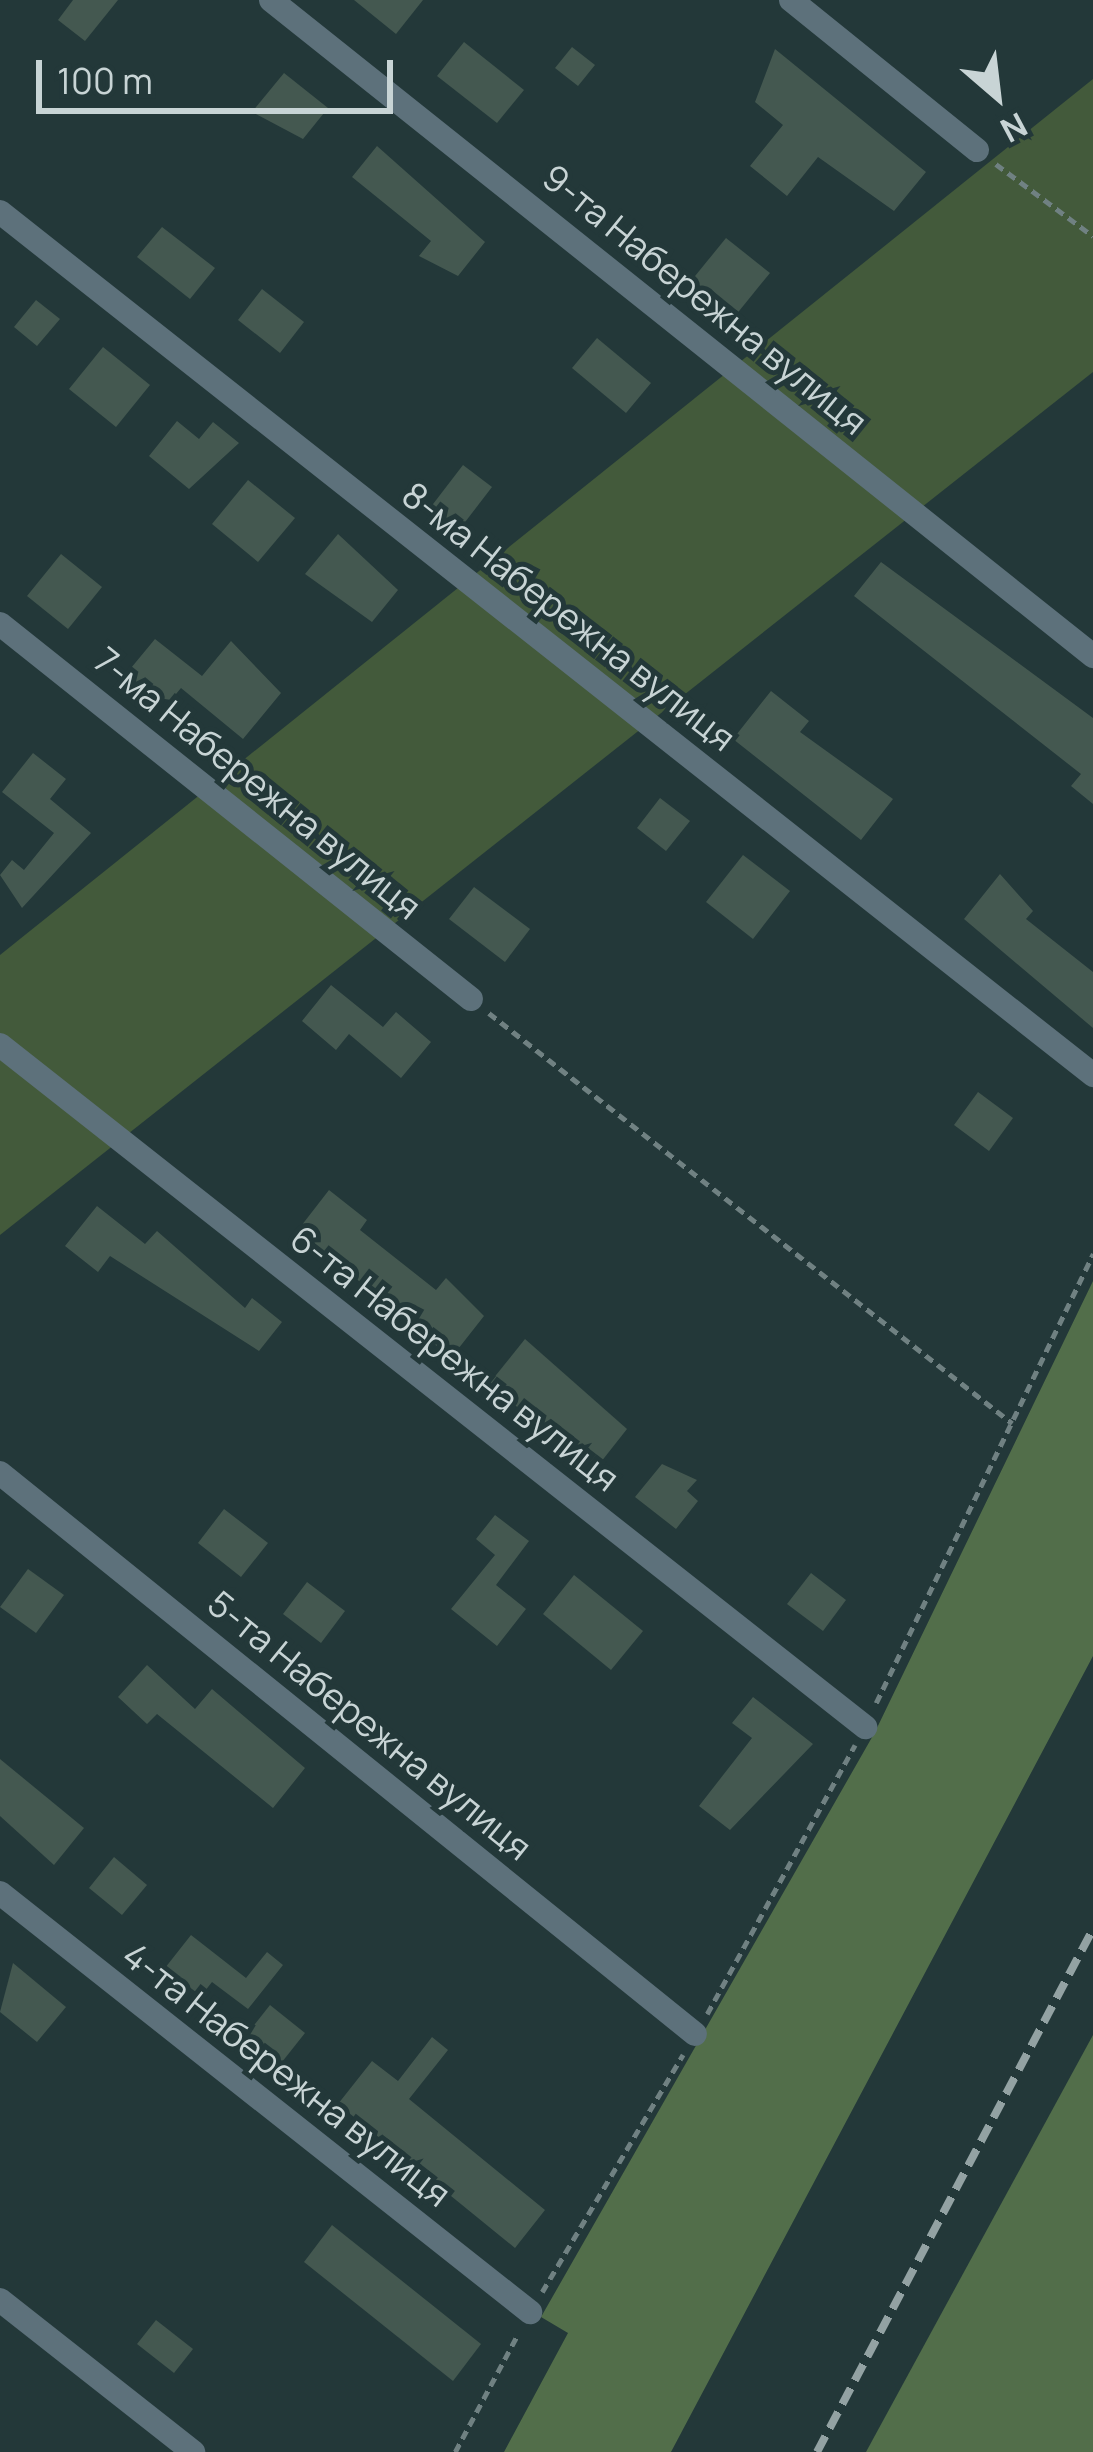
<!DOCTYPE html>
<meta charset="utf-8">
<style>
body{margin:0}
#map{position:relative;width:1093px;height:2452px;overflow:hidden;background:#233839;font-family:Manrope,sans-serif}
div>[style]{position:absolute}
.green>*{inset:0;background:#435a3b}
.forest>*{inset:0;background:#526e4a}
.building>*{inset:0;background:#445850}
.path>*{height:4.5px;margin-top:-2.25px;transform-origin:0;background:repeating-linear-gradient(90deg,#708182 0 9px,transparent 0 15px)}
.minor>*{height:24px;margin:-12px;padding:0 12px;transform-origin:12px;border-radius:12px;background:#5d717b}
.rail>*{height:8px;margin-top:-4px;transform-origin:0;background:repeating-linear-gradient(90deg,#93a2a3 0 18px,transparent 0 27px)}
span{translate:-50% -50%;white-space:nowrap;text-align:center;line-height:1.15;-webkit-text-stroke:10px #233839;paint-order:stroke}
.street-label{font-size:36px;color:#c8d4d5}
.north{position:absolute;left:937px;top:36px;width:120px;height:120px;-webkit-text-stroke:9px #233839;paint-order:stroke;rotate:152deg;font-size:33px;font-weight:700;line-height:48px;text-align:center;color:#c8d4d5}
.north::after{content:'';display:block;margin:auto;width:42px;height:54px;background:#c8d4d5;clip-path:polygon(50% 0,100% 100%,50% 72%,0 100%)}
.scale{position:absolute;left:36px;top:60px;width:357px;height:54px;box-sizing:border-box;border:6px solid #c8d4d5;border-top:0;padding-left:15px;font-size:36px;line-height:42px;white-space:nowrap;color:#c8d4d5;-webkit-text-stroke:9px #233839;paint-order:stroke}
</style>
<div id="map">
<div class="green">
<i style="clip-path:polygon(1093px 79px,1093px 372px,0 1235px,0 955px)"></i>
</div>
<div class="forest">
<i style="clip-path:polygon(1093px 1281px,1093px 1656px,671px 2452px,504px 2452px,568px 2333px,541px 2317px,875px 1732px)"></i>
<i style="clip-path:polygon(1093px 2035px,1093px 2452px,866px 2452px)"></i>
</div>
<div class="building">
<i style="clip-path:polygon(73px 0,118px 0,85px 41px,58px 20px)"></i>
<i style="clip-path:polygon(354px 0,423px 0,396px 34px)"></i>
<i style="clip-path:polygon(464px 42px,524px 90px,497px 123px,437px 76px)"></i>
<i style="clip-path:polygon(572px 47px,595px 65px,578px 86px,555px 68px)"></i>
<i style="clip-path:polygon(775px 49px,926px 172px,894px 211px,818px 157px,787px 196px,750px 166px,783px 125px,755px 102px)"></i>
<i style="clip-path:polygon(284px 73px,328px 108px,303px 139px,252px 112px)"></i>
<i style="clip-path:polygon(377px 146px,485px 242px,458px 276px,419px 256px,431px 241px,352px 177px)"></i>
<i style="clip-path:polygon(162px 227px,215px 268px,190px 299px,137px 257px)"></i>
<i style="clip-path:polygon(726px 238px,770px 273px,735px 316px,691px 281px)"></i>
<i style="clip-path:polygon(262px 289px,304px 322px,280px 353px,238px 320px)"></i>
<i style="clip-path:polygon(36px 300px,60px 319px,37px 346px,14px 327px)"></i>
<i style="clip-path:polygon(597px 338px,651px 383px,626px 413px,572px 368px)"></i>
<i style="clip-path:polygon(103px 347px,150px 385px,116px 427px,69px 389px)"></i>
<i style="clip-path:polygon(177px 421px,199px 439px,213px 422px,239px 443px,189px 489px,149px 456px)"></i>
<i style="clip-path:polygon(463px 465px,492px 487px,459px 530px,430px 508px)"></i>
<i style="clip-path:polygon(248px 480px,295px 518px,258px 562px,212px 524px)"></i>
<i style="clip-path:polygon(338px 534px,398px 590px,372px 622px,305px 574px)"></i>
<i style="clip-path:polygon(61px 554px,102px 587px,68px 629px,27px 596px)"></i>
<i style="clip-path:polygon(881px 562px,1093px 718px,1093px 804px,1071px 786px,1081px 774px,854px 596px)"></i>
<i style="clip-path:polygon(155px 639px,202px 676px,231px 641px,281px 693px,243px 739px,181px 688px,171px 700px,153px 697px,126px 674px)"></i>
<i style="clip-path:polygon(771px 691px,809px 721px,800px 732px,893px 799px,861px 840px,733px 739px)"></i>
<i style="clip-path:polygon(33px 753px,66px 779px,50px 799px,91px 833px,22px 908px,0 875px,12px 860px,24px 870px,54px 833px,2px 792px)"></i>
<i style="clip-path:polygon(660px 798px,690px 821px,666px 851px,637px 828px)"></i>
<i style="clip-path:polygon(743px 855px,790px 891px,753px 939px,706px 902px)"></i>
<i style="clip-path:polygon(1000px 874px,1033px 911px,1026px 919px,1093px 972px,1093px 1028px,964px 919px)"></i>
<i style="clip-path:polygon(474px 887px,530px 929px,505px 962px,449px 919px)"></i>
<i style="clip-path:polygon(331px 985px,383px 1027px,396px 1012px,431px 1042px,401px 1078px,349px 1034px,336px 1050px,302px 1021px)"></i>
<i style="clip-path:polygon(978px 1092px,1013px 1118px,989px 1151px,954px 1125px)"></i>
<i style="clip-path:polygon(329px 1190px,367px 1220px,360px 1230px,436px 1290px,446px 1278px,484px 1316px,451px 1358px,298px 1230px)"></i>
<i style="clip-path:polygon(97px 1206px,145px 1244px,157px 1231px,245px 1308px,252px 1298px,282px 1322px,259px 1351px,110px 1256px,98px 1272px,65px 1246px)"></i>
<i style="clip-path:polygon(525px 1339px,627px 1429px,597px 1467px,488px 1385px)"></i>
<i style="clip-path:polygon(662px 1464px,697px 1480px,687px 1491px,698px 1501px,676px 1529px,635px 1497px)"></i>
<i style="clip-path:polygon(224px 1509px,268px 1543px,241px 1577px,198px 1543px)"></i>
<i style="clip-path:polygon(495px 1515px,529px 1541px,496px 1585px,526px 1609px,497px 1646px,451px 1609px,495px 1555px,476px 1539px)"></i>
<i style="clip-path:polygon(28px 1569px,64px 1595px,36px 1633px,0 1607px)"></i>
<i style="clip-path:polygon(811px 1573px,846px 1600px,823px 1631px,787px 1604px)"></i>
<i style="clip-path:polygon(574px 1575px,643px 1631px,611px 1670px,543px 1614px)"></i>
<i style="clip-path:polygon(307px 1582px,345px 1611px,321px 1643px,283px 1614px)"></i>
<i style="clip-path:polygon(147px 1665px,195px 1709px,212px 1689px,305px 1768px,273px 1808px,157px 1714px,147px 1724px,118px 1697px)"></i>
<i style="clip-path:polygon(753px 1697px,813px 1744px,730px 1830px,699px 1806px,752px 1738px,732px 1723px)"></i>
<i style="clip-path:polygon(0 1759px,84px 1828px,54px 1865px,0 1816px)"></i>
<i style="clip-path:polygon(114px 1857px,147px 1885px,122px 1915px,89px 1888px)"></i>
<i style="clip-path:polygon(191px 1935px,246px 1978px,267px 1952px,283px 1965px,248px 2009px,212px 1982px,201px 1996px,165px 1968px)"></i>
<i style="clip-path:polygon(13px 1963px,66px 2007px,37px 2042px,0 2012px)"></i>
<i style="clip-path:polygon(270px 2005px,305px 2033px,282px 2062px,247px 2034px)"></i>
<i style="clip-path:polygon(432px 2037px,448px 2050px,409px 2099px,545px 2210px,515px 2248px,338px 2104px,372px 2061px,398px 2081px)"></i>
<i style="clip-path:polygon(332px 2225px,481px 2344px,453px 2381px,304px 2262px)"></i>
<i style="clip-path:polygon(156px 2320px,193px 2349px,174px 2373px,137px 2344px)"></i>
</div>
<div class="path">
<i style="left:996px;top:164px;width:121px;rotate:36.6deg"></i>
<i style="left:489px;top:1013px;width:665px;rotate:38.09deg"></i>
<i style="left:876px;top:1703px;width:499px;rotate:-64.2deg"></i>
<i style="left:707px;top:2014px;width:307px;rotate:-61.2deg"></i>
<i style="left:542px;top:2292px;width:276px;rotate:-59.3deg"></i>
<i style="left:455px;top:2452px;width:134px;rotate:-61.9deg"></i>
</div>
<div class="minor">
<i style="left:271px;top:0;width:1052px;rotate:38.59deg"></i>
<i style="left:791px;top:0;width:239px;rotate:38.9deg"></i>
<i style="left:0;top:212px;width:1393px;rotate:38.29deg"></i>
<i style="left:0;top:624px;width:602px;rotate:38.53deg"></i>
<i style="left:0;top:1045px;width:1102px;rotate:38.25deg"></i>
<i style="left:0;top:1473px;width:893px;rotate:38.91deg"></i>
<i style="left:0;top:1893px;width:676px;rotate:38.33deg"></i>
<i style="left:0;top:2300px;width:246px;rotate:38.2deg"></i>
</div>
<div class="rail">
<i style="left:817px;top:2452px;width:591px;rotate:-62.18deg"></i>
</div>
<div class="street-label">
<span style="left:705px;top:299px;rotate:39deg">9-та Набережна вулиця</span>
<span style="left:569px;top:616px;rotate:38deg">8-ма Набережна вулиця</span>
<span style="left:258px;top:783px;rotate:39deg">7-ма Набережна вулиця</span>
<span style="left:455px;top:1358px;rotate:38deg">6-та Набережна вулиця</span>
<span style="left:370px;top:1725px;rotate:39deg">5-та Набережна вулиця</span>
<span style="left:287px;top:2074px;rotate:38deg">4-та Набережна вулиця</span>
</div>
<div class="north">N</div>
<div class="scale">100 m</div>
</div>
